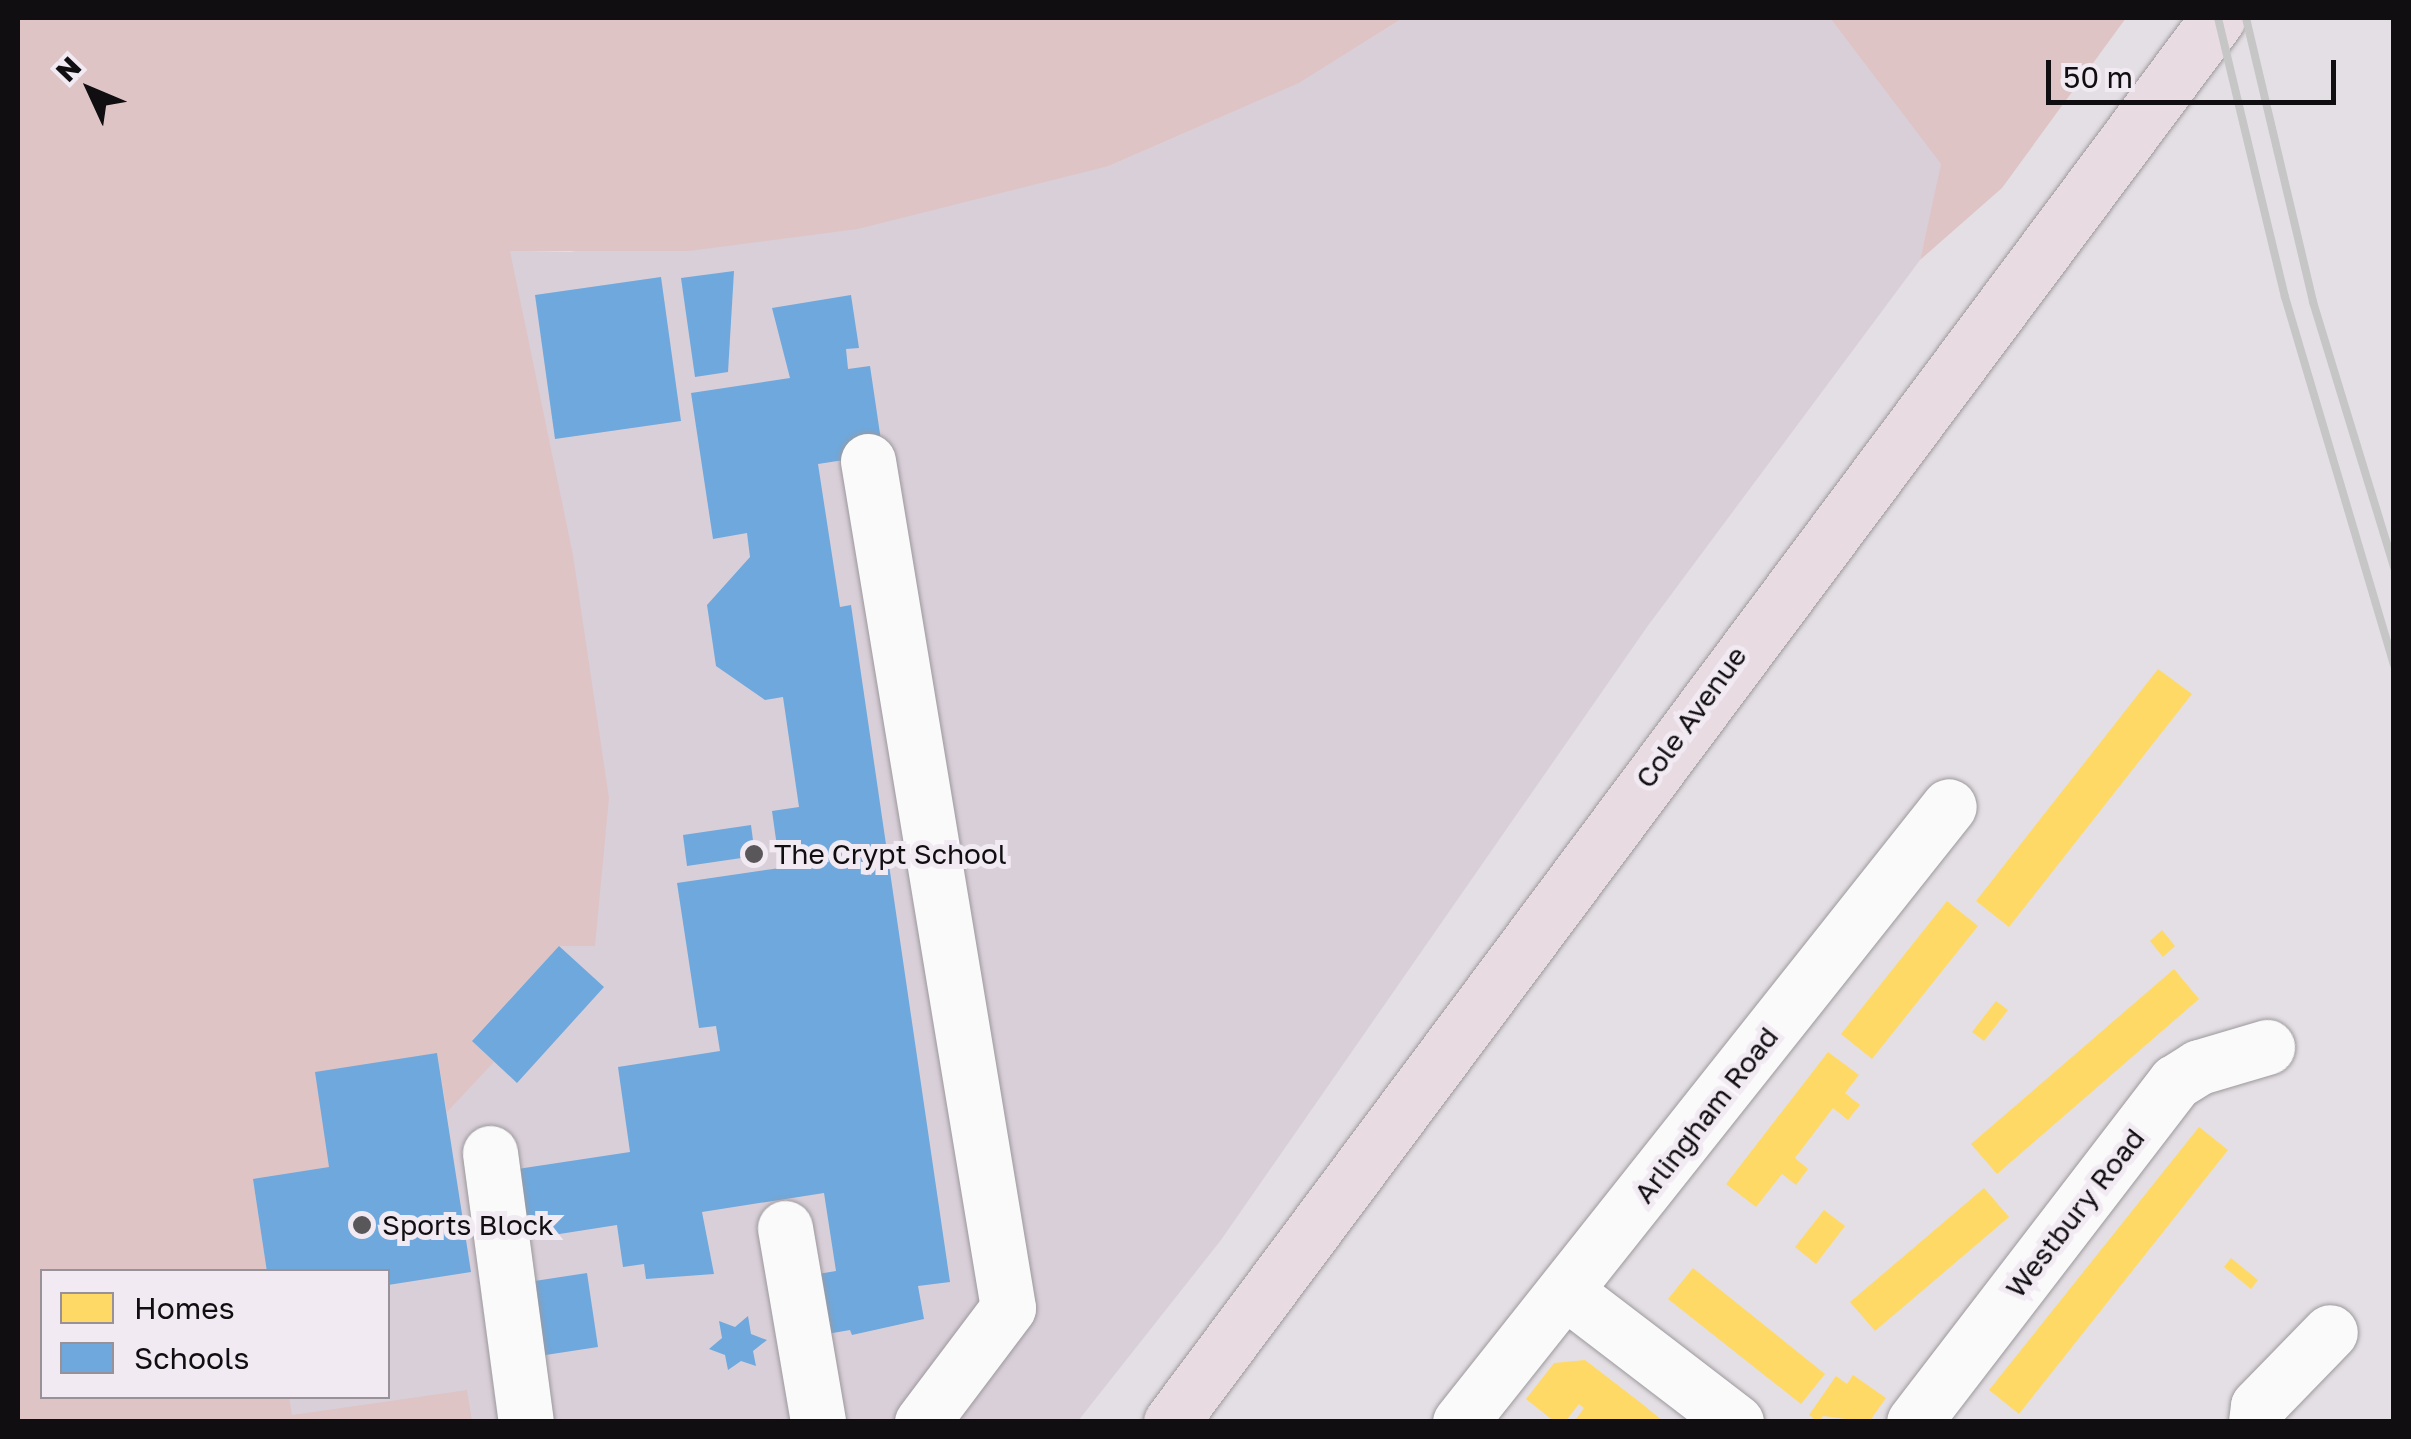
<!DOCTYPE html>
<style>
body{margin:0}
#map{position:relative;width:2411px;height:1439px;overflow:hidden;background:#e4dfe4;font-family:"Golos Text",sans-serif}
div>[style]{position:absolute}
.built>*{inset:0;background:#d9cfd9}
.green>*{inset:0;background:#dfc4c6}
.homes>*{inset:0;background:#ffd966}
.schools>*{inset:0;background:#6fa8dc}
.roads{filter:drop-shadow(0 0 2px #9c999c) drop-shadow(0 0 2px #9c999c)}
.minor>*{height:55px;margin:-27.5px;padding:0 27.5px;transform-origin:27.5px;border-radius:27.5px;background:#fbfafb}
.highway>*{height:55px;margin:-27.5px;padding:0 27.5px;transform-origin:27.5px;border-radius:27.5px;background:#e8dbe1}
.rail>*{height:8px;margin:-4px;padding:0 4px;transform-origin:4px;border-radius:4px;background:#c6c6c6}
.dots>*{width:28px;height:28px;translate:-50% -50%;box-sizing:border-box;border:5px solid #f2eaf3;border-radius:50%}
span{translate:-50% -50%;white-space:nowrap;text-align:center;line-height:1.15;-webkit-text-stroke:10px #f2eaf3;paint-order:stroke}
.street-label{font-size:28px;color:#100e10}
.poi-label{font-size:28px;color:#100e10}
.left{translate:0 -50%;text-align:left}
.frame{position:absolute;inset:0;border:20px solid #100e10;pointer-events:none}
.legend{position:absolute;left:40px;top:1269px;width:350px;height:130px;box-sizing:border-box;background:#f2eaf3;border:2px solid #989298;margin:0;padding:12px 18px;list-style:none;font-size:30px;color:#100e10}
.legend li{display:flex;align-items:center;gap:20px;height:50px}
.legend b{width:50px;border:2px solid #989298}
.north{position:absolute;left:40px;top:40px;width:100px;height:100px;-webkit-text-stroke:8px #f2eaf3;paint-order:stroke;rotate:314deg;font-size:28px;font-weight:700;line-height:40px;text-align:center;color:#100e10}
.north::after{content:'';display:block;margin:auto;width:35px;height:45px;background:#100e10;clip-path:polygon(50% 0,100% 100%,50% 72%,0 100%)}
.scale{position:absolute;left:2046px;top:60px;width:290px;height:45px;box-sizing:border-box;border:5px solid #100e10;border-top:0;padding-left:12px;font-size:30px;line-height:35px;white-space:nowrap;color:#100e10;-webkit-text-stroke:8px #f2eaf3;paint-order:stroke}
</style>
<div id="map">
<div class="built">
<i style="clip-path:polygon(evenodd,1403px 18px,1830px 18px,1942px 164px,1920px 260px,1647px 627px,1221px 1240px,1078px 1421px,18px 1422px,18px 239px,570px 252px,1109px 166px,1298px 83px,1403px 18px,42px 1272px,388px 1272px,388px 1396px,42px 1396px,42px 1272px)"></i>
</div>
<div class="green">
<i style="clip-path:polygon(18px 18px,1403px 18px,1299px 83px,1109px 166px,858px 229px,689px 251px,510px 251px,573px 555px,609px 798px,595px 946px,559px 946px,472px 1040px,494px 1062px,447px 1112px,437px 1053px,329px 1167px,253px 1179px,267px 1271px,42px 1272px,42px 1396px,289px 1397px,292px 1415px,467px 1390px,472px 1421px,18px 1421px)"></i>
<i style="clip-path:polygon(1830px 18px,2126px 18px,2002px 188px,1920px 260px,1941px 164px)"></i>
</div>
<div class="homes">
<i style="clip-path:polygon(2158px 669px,2192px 694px,2009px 927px,1976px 901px)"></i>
<i style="clip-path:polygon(1947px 901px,1978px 926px,1872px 1059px,1841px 1034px)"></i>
<i style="clip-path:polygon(2162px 930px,2175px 946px,2163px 957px,2150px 941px)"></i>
<i style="clip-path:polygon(2174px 969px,2199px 999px,1997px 1174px,1971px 1144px)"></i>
<i style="clip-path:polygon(1996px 1001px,2008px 1010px,1984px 1041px,1972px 1032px)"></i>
<i style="clip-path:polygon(1828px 1052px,1859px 1075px,1845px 1093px,1860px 1105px,1848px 1120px,1833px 1108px,1795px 1158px,1808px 1169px,1796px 1185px,1782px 1174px,1756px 1207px,1726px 1184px)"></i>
<i style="clip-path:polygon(2199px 1127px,2228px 1150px,2019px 1414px,1989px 1390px)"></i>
<i style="clip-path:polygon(1984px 1188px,2009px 1217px,1875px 1331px,1850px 1302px)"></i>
<i style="clip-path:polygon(1824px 1210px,1845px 1226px,1816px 1264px,1795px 1247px)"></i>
<i style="clip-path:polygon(2231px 1258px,2258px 1280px,2251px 1289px,2224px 1267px)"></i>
<i style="clip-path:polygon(1693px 1268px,1825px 1374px,1801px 1404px,1668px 1299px)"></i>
<i style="clip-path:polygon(1585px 1360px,1641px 1403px,1664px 1422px,1574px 1422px,1584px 1408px,1579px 1404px,1565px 1422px,1555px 1422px,1526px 1399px,1554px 1363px)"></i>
<i style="clip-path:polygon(1853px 1375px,1886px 1398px,1869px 1422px,1823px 1416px,1818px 1422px,1809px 1415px,1836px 1376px,1847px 1384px)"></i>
</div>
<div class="schools">
<i style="clip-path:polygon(734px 271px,728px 372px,695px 377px,681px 278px)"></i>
<i style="clip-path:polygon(661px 277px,681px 421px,555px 439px,535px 295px)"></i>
<i style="clip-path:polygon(851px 295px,859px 348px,846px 349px,848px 369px,870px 366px,883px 454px,818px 464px,840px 607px,851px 605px,950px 1282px,918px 1286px,924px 1319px,852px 1335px,850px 1330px,827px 1334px,818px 1274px,836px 1271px,824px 1193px,702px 1212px,714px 1274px,646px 1279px,644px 1264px,623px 1267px,617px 1225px,521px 1240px,511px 1170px,630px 1152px,618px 1067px,720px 1051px,716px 1026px,699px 1028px,677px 883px,780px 868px,772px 811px,799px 807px,783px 697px,765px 700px,716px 666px,707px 605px,750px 557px,747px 533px,713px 539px,691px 393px,790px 378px,772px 308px)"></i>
<i style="clip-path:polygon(751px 825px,755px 856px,687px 866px,683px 835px)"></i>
<i style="clip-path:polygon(559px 946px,604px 987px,517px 1083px,472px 1041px)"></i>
<i style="clip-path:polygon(437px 1053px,471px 1272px,388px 1285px,388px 1272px,267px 1272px,253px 1179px,329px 1167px,315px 1072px)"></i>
<i style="clip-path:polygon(587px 1273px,598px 1347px,539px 1356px,528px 1282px)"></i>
<i style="clip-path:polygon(748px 1316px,751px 1334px,767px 1340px,753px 1351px,756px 1366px,741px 1361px,728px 1370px,725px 1355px,709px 1349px,722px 1338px,719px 1321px,735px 1327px)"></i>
</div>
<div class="roads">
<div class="minor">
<i style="left:868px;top:461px;width:858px;rotate:80.61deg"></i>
<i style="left:1008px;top:1308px;width:143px;rotate:127deg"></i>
<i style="left:490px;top:1153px;width:271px;rotate:82.4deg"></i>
<i style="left:785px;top:1228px;width:197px;rotate:80.3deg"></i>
<i style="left:1566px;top:1292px;width:214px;rotate:37.4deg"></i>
<i style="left:1460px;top:1422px;width:786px;rotate:-51.56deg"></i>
<i style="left:1914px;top:1422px;width:429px;rotate:-52.5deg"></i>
<i style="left:2175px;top:1082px;width:28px;rotate:-32deg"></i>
<i style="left:2199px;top:1067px;width:71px;rotate:-16.4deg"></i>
<i style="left:2256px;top:1422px;width:16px;rotate:-83deg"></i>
<i style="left:2258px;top:1406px;width:103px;rotate:-45.8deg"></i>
</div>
<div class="highway">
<i style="left:1171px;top:1422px;width:1751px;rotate:-53.29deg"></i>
</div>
</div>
<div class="rail">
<i style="left:2218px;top:18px;width:287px;rotate:76.5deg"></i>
<i style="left:2285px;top:297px;width:383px;rotate:73.5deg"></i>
<i style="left:2246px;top:18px;width:292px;rotate:76.7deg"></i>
<i style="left:2313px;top:302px;width:277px;rotate:73deg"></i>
</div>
<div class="dots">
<i style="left:754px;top:854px;background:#5a575a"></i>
<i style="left:362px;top:1225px;background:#5a575a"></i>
</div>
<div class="street-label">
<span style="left:1691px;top:717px;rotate:-54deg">Cole Avenue</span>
<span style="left:1706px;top:1115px;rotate:-52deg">Arlingham Road</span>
<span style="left:2075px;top:1213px;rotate:-52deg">Westbury Road</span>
</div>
<div class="poi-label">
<span class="left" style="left:774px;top:854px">The Crypt School</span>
<span class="left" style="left:382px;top:1225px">Sports Block</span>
</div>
<div class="frame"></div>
<ul class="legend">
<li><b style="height:28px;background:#ffd966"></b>Homes</li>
<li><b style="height:28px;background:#6fa8dc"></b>Schools</li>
</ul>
<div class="north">N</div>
<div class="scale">50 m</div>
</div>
